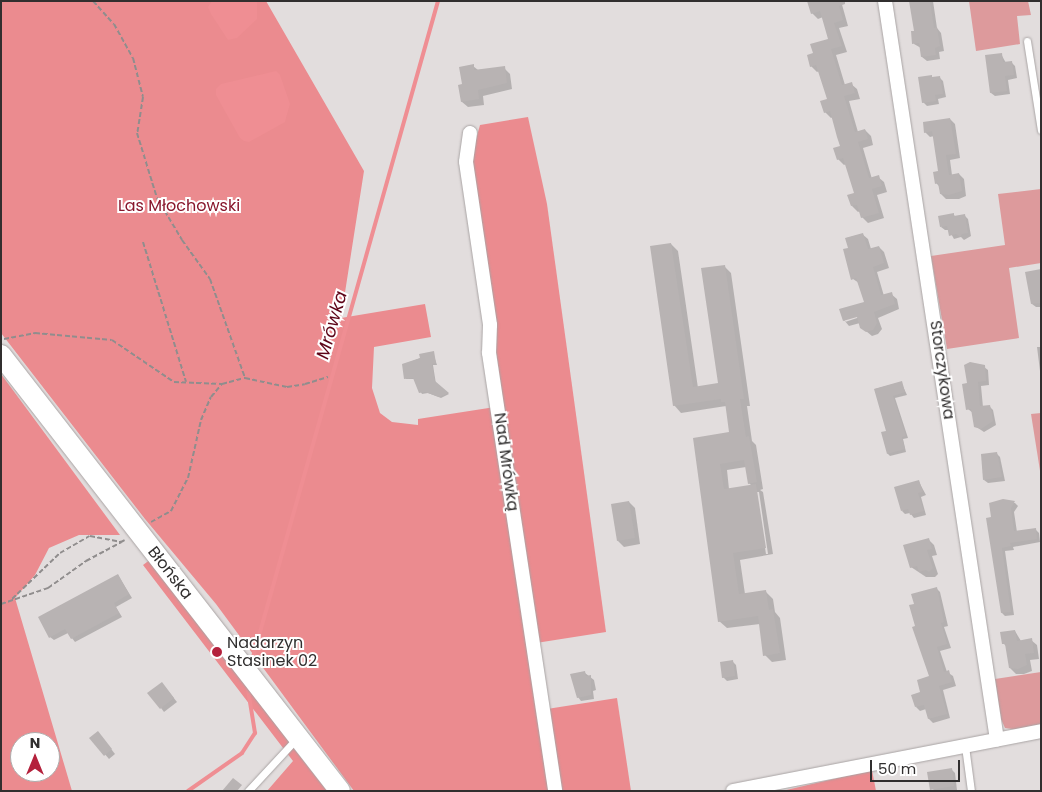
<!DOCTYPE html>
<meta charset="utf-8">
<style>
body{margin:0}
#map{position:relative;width:1042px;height:792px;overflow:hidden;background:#e2dddd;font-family:Poppins,sans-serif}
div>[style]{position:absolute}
.green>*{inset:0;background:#dd9a9c}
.forest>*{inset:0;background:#eb8b8f}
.water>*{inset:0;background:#ef8e93}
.shadow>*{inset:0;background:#0003}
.stream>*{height:4px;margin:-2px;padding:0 2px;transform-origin:2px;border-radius:2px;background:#ef8e93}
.building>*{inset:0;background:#b8b3b3}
.path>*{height:2px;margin-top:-1px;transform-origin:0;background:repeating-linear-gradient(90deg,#908d8d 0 5px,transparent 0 7.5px)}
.roads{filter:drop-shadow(0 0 1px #a9a4a4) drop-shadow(0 0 1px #a9a4a4)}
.service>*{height:7px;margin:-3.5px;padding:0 3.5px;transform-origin:3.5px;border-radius:3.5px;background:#fff}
.minor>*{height:14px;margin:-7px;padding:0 7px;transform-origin:7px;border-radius:7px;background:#fff}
.secondary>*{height:20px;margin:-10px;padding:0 10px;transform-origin:10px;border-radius:10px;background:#fff}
.dots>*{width:14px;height:14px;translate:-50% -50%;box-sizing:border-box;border:2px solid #fff;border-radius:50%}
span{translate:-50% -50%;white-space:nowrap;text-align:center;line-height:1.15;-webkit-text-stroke:4px #fff;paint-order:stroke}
.park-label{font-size:16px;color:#88162c}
.street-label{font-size:16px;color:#312f2f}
.poi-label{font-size:16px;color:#312f2f}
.left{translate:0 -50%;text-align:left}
.water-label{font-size:18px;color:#5e0619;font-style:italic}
.frame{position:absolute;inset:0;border:2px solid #312f2f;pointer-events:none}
.north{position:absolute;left:10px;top:732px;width:50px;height:50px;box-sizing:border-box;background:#fff;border:1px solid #adacac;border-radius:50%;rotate:0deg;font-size:14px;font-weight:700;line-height:20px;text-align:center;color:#312f2f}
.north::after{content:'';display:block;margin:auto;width:18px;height:22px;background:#b4213c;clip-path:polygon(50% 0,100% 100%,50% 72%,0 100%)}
.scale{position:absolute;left:870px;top:760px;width:90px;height:22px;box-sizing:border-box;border:2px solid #312f2f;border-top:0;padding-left:6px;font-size:15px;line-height:18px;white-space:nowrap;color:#312f2f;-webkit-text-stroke:4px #fff;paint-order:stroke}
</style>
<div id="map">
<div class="green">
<i style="clip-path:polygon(969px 1px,1028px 1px,1031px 15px,1017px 16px,1020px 44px,976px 51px)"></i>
<i style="clip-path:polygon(1041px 189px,1041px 263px,1009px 268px,1019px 338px,947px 349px,931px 256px,1005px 245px,998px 194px)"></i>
<i style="clip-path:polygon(1041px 413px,1041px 477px,1031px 414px)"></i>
<i style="clip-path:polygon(1041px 672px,1041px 726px,1020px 730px,1005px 728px,1001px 719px,995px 679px)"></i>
</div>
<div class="forest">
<i style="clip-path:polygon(1px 1px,266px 1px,364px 171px,341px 318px,425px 304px,431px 337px,374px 347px,372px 388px,380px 413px,392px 422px,418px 425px,418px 419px,495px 407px,553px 791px,354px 791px,216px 604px,145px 519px,1px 333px)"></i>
<i style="clip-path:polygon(528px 117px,547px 204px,606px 632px,536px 643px,470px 161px,480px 125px)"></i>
<i style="clip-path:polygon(evenodd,1px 374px,120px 535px,79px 535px,49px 548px,35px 575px,15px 598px,72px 791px,1px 791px,1px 374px,20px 742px,50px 742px,50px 772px,20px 772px,20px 742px)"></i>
<i style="clip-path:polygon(151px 559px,292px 746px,327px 791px,267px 791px,293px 761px,143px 565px)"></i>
<i style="clip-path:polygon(617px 698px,631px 791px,559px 791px,547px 709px)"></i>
<i style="clip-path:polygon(872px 770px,876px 791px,782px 791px)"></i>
</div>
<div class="water">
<i style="clip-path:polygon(212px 1px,257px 1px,257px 19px,237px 38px,228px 40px,211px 14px,208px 7px)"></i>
<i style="clip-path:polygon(276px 71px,280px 75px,290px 104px,286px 118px,285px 122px,249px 142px,244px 141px,240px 138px,216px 95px,216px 89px,221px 84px)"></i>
</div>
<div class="shadow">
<i style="clip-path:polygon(841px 1px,848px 26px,839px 28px,847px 52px,836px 55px,845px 85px,851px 84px,857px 89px,860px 99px,849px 101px,858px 132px,865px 130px,871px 136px,873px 145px,863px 148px,872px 179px,878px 177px,884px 182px,887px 192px,877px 195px,884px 218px,868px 223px,862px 217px,860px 211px,858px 212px,852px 206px,855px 194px,846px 164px,844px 165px,838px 159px,841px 147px,833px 117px,831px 118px,825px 112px,828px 100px,819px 71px,817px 72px,811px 66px,814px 54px,830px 39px,823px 17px,818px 19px,812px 13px)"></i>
<i style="clip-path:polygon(910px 1px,933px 1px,937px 28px,941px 33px,944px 51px,939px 52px,940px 59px,927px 61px,922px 57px,921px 48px,914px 44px,915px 32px)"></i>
<i style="clip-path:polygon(1001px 54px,1006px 63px,1012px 63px,1015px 66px,1017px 78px,1008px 80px,1010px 94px,995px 96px,991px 93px)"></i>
<i style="clip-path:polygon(473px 66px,478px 70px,504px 68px,510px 74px,512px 89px,483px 96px,484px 105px,468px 107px,462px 102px,463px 85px)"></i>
<i style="clip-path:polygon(940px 78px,943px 81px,946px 97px,938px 99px,939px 104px,927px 106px,923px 102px,933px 79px)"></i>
<i style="clip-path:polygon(950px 119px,955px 124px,960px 158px,950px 160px,952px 175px,959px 174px,964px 179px,966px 196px,959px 199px,946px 199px,941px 194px,940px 187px,936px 183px,939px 172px,934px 136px,930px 137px,925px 132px)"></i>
<i style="clip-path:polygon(953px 214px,956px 217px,965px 216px,968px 219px,971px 236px,964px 240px,961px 237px,954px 239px,949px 230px,945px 230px,941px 227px)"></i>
<i style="clip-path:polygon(evenodd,862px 234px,868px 239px,871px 249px,879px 247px,884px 252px,889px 268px,877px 272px,884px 296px,891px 294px,897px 299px,899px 309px,878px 318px,882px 329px,878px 334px,872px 336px,861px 327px,860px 323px,849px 326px,844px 320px,841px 310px,865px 303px,859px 283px,853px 279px,845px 250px,850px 249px,847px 238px,862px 234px,863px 314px,863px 316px,845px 322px,845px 319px,863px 314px)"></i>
<i style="clip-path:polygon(evenodd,671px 244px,678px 251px,698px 388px,720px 384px,724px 266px,731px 273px,750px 406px,747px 406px,752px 441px,756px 445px,763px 489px,760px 490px,763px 492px,773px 554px,740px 560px,745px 594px,766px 592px,773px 599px,775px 612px,780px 618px,786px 660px,772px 662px,765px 655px,760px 624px,727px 628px,719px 621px,694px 439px,731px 433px,726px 406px,681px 413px,674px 405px,671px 244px,746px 467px,749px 483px,752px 486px,729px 489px,727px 470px,746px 467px,671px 244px,756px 492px,759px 492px,768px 554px,766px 554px,756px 492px)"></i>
<i style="clip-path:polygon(1041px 270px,1041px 307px,1036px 307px,1032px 304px)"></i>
<i style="clip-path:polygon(1037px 347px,1041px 347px,1041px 379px)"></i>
<i style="clip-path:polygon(433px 353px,437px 365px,433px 365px,436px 384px,449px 394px,441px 398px,428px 393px,422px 394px,414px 379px,406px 379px,403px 365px)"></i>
<i style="clip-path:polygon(984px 367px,988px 370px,989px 385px,981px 386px,983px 407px,989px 406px,993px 410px,996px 425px,984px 432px,975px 426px,973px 413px,968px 409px,968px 384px)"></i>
<i style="clip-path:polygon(901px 382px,907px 395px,895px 398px,908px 438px,903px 439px,906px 452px,890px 456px,888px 454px,888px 432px,875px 389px)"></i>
<i style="clip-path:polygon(996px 453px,1000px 457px,1005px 481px,988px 483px,984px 480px)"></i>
<i style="clip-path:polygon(919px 482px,926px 495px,921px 497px,926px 515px,914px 518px,910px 513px,905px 514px,902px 511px)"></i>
<i style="clip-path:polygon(1003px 500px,1015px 503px,1018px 506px,1014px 512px,1017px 532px,1035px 529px,1039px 533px,1040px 542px,1013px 547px,1014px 550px,1005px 551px,1014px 615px,1005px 616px,1002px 613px,993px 518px)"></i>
<i style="clip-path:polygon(629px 502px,635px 508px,640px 544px,624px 547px,618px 541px)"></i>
<i style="clip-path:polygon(928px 539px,934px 545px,937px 555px,932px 556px,938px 574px,935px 577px,926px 577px,911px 567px)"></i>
<i style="clip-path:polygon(118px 575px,132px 598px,116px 607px,122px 617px,75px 642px,68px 633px,54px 640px,50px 637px)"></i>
<i style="clip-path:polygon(936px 588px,940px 592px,948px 626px,944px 627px,951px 648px,940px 651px,947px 672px,953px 676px,956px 686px,943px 690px,950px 718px,933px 723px,929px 719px,926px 709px,920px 711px,916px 707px,930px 677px,916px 627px,915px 604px)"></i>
<i style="clip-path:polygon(1015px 631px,1021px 641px,1031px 640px,1037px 645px,1039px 659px,1030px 660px,1032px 671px,1024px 674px,1016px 674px,1010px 668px,1007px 647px,1003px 643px)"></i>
<i style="clip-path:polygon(732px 661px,736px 665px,738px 679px,727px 681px,723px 677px)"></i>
<i style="clip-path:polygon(585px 673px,594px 680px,596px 690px,593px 691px,594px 699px,581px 701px,578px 697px)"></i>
<i style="clip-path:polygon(165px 687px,177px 702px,164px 712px,161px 708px)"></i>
<i style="clip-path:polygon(98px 732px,115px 754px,109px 759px,91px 738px)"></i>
<i style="clip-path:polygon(951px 769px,955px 773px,957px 790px,932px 791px)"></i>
</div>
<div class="stream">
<i style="left:253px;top:657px;width:682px;rotate:-74.25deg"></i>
<i style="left:188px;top:791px;width:66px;rotate:-35.1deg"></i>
<i style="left:242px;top:753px;width:24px;rotate:-57deg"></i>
<i style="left:255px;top:733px;width:44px;rotate:-99.2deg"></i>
</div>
<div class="building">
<i style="clip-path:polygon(807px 1px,845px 1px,845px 4px,839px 6px,843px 20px,834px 23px,842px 46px,831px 49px,842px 85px,852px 82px,855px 93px,844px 96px,855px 132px,865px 129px,868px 139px,858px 142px,869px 178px,879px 175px,882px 186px,872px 189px,879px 213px,861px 218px,857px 205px,851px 206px,847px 195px,854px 193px,843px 158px,837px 160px,833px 148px,840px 146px,837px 137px,830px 111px,824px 113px,820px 101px,827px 99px,816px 65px,810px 67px,807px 55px,813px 53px,810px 44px,828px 39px,820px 11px,811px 14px)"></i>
<i style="clip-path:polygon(909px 1px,930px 1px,934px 28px,937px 27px,940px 46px,935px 48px,936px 55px,921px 57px,919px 43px,912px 44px,911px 31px,914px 31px)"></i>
<i style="clip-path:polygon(1002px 53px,1003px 62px,1012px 61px,1014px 75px,1005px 76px,1007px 91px,990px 93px,985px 55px)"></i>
<i style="clip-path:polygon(474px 64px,474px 70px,505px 66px,507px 83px,478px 90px,479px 99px,461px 102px,458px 85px,462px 84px,459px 67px)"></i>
<i style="clip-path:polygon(932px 75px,932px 77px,940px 76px,943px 94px,935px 95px,936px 101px,922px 103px,918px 77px)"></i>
<i style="clip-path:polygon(950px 118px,956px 154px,946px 155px,949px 175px,959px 173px,962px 191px,949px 195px,940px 194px,938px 183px,935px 184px,933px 172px,938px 171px,932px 131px,924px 133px,923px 122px)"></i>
<i style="clip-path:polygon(954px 213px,954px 216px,965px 214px,968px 233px,962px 234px,960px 237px,956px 234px,949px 236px,947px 226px,940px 227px,938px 216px)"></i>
<i style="clip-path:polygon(863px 233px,868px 249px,879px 246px,884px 263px,873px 267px,881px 295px,892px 292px,895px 304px,874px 312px,877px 323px,873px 330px,866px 332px,860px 328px,857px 317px,843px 321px,839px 309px,864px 302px,856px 278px,851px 280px,843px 249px,848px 248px,845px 238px)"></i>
<i style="clip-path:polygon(671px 243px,693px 387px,718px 383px,701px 268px,725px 265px,744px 399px,740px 399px,746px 437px,749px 436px,757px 482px,748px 484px,744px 460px,720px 464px,724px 489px,756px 484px,766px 548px,733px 553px,739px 594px,766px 590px,769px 610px,773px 609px,780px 653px,763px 656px,758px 616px,718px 622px,693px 438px,729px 432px,725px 402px,721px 402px,721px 399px,673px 406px,650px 246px)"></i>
<i style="clip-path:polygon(1041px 269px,1041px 303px,1031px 304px,1025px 272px)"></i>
<i style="clip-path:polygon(434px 351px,436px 363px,432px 364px,435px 381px,449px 393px,439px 397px,425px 392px,419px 393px,413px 378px,404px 379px,402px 364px,420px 358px,419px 354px)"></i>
<i style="clip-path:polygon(970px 362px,985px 365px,986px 381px,978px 382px,980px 406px,990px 405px,992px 414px,993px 421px,981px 429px,974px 427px,971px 409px,966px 410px,962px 384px,967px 383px,964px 365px)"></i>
<i style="clip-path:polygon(902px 381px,905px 392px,893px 396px,906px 436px,902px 437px,905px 449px,887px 454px,881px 432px,886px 431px,874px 389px)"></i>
<i style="clip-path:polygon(997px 452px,1002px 477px,983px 480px,981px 454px)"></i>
<i style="clip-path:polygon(919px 480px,923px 492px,918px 493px,924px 511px,910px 515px,908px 509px,901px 511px,894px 487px)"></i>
<i style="clip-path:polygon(1003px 499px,1015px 501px,1011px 508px,1014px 531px,1036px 528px,1037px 539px,1010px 543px,1011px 546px,1002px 548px,1011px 612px,1001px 613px,986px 518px,991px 517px,989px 503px)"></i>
<i style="clip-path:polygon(629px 501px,635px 538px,617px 541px,611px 504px)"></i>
<i style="clip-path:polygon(929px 538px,932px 549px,927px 550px,933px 568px,929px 572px,926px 570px,919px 572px,917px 566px,910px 568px,903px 545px)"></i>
<i style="clip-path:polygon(118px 574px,129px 594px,114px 603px,119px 613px,71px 639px,65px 629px,49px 638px,38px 617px)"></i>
<i style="clip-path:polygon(937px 587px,944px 622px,941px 623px,947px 644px,937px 647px,944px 672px,949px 670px,952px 682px,939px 686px,947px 714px,928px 719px,924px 705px,915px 707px,911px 695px,920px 692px,917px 680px,929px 676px,912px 627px,915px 626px,909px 605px,914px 604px,911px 594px)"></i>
<i style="clip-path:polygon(1015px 630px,1017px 641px,1032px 638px,1034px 653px,1025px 654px,1027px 665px,1018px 669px,1009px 668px,1005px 644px,1002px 644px,1000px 632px)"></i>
<i style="clip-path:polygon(733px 660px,735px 676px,722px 678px,720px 662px)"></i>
<i style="clip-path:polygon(585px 671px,586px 676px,591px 675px,591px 695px,577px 698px,570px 674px)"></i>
<i style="clip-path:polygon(162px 682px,174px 698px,160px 709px,147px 693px)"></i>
<i style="clip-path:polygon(98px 731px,112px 749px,104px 756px,89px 738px)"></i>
<i style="clip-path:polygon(952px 768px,954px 786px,930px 790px,927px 772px)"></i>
<i style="clip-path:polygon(233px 778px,242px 785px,237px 791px,222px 791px)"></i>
</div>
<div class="path">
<i style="left:93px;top:1px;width:31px;rotate:48deg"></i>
<i style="left:114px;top:24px;width:39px;rotate:61deg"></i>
<i style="left:133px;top:58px;width:40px;rotate:75.6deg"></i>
<i style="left:143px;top:97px;width:36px;rotate:99deg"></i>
<i style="left:137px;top:133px;width:68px;rotate:72.9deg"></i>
<i style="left:157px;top:198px;width:49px;rotate:59.2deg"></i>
<i style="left:182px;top:240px;width:48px;rotate:54.3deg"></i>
<i style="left:210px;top:279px;width:105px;rotate:70.5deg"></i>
<i style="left:245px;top:378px;width:43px;rotate:12.1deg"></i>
<i style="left:287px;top:387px;width:18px;rotate:-9deg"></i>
<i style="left:305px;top:384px;width:24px;rotate:-17deg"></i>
<i style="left:143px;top:242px;width:146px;rotate:72.9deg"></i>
<i style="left:4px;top:339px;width:32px;rotate:-11deg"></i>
<i style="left:35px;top:333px;width:77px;rotate:5.2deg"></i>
<i style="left:112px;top:340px;width:75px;rotate:34.1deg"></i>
<i style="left:174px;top:382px;width:48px;rotate:2.4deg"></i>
<i style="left:151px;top:522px;width:23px;rotate:-29deg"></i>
<i style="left:171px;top:511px;width:37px;rotate:-63deg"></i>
<i style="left:188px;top:478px;width:59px;rotate:-77.4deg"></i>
<i style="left:201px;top:420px;width:25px;rotate:-67deg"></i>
<i style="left:211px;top:397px;width:17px;rotate:-50deg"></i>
<i style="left:222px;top:384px;width:24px;rotate:-15deg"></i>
<i style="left:12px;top:599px;width:66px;rotate:-43.8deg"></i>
<i style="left:60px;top:553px;width:34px;rotate:-30deg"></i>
<i style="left:90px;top:536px;width:32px;rotate:11deg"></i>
<i style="left:121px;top:542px;width:4px;rotate:-27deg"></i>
<i style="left:1px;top:604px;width:50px;rotate:-18.8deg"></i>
<i style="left:48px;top:588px;width:47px;rotate:-35.4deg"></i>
<i style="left:86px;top:561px;width:40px;rotate:-28deg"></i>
</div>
<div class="roads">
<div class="service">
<i style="left:1027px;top:41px;width:90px;rotate:81.1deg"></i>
<i style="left:965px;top:746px;width:45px;rotate:82.4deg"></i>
<i style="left:248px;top:791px;width:72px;rotate:-47.2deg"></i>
</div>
<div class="minor">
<i style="left:885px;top:1px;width:747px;rotate:81.38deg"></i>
<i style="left:470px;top:133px;width:29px;rotate:98deg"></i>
<i style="left:466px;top:162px;width:165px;rotate:81.6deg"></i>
<i style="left:490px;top:325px;width:28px;rotate:92deg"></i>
<i style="left:489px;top:353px;width:443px;rotate:81.4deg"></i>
<i style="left:733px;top:791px;width:314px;rotate:-11deg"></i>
</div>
<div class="secondary">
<i style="left:1px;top:355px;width:552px;rotate:52.13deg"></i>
</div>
</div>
<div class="dots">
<i style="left:217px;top:652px;background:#b4213c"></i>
</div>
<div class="park-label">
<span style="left:179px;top:206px">Las Młochowski</span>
</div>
<div class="street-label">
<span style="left:942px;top:370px;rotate:82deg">Storczykowa</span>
<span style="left:506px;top:462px;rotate:82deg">Nad Mrówką</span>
<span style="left:170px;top:573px;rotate:52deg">Błońska</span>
</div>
<div class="poi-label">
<span class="left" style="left:227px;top:652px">Nadarzyn<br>Stasinek 02</span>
</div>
<div class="water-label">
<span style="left:332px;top:325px;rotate:-74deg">Mrówka</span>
</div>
<div class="frame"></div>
<div class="north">N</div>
<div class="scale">50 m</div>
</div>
